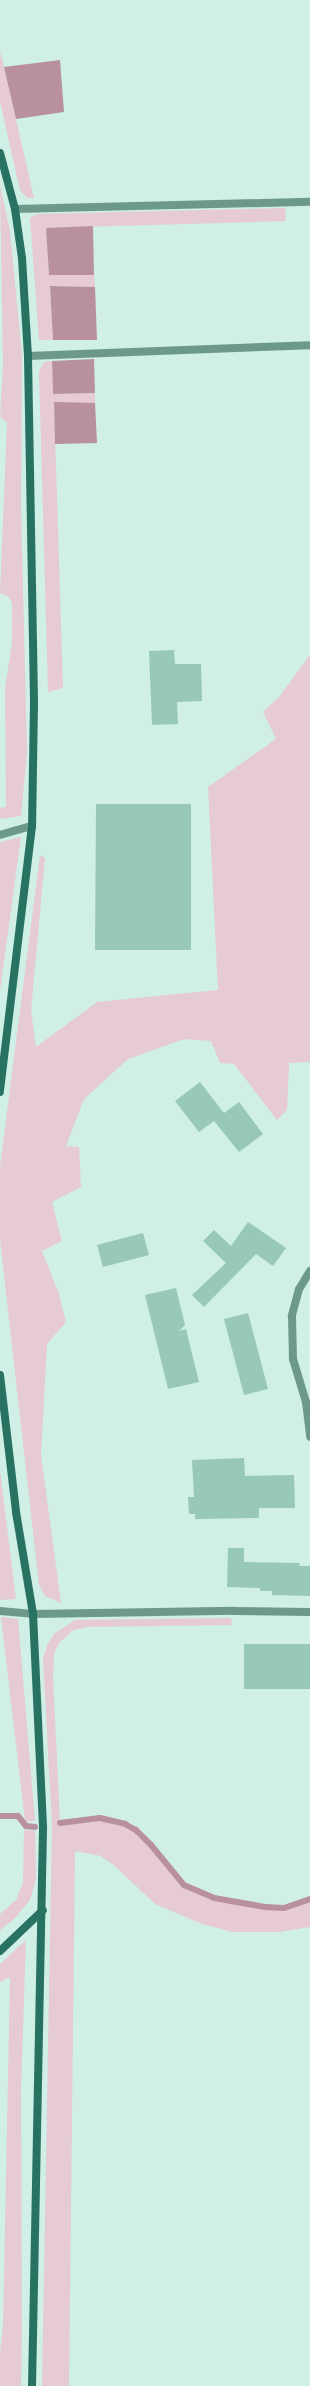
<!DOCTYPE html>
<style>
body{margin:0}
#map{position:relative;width:310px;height:2386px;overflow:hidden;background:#d0efe6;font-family:Overpass,sans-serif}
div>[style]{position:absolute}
.green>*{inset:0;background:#e6cad4}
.water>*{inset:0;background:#b9909f}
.stream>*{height:6px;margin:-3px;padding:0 3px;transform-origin:3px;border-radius:3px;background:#b9909f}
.building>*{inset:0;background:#97c8ba}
.lane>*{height:8px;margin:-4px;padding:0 4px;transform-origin:4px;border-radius:4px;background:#6d998d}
.street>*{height:8px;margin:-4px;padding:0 4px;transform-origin:4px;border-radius:4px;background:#6d998d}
.secondary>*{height:8px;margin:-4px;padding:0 4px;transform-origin:4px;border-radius:4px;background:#287262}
span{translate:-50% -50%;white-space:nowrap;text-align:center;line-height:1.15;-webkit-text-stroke:3px #fff;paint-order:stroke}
</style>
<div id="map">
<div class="green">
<i style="clip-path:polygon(0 52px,4px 67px,34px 198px,27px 198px,20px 190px,0 102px)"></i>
<i style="clip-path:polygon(0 185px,10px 231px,22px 356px,21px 506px,27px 753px,21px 816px,0 819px,0 808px,6px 807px,5px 689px,12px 643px,12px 603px,9px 597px,0 593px,7px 422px,0 417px,3px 366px)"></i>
<i style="clip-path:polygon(285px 208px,286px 221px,46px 228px,49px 275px,94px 275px,95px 287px,50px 286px,53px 340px,39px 340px,30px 218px,37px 214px)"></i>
<i style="clip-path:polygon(52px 361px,53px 394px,95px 393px,95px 403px,54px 403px,63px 688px,48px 692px,39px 372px,44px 362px)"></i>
<i style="clip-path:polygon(310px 655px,310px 1062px,289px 1063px,287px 1110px,277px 1120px,234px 1064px,220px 1063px,211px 1041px,184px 1039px,128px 1059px,84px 1099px,66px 1146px,79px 1147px,81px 1187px,52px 1202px,62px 1241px,42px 1251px,59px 1294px,66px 1322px,47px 1344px,41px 1455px,61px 1603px,45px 1596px,39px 1585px,0 1240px,0 1166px,40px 855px,45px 858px,31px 1011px,36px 1047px,97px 1002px,218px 990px,208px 787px,276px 739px,263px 712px,279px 697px)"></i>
<i style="clip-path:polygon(21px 837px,0 991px,0 842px)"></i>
<i style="clip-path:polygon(0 1470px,16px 1599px,0 1600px)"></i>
<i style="clip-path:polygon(1px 1617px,18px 1619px,35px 1821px,25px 1821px)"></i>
<i style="clip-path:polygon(231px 1618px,232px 1625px,87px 1627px,73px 1630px,59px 1643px,54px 1653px,53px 1678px,60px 1822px,58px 1824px,76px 1824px,100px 1820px,124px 1825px,135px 1831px,150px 1846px,183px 1886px,213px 1899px,265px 1909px,284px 1909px,310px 1901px,310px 1927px,279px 1932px,233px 1932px,202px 1924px,155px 1904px,116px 1867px,101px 1856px,75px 1851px,69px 2386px,42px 2386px,52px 1825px,43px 1659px,48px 1643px,55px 1633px,75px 1620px)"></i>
<i style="clip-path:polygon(24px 1830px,35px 1831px,36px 1879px,30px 1900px,15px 1918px,0 1930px,0 1914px,16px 1900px,23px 1882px)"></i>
<i style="clip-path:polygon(26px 1940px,21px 2089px,22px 2328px,21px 2386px,0 2386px,0 2352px,3px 2325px,10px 1977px,0 1982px,0 1964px)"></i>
</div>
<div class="water">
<i style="clip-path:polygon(60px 60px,64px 112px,16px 119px,4px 67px)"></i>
<i style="clip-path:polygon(93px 226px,94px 275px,49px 275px,46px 228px)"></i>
<i style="clip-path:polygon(50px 286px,95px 287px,97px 340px,53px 340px)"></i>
<i style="clip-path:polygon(94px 359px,95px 393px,53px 394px,52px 361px)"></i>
<i style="clip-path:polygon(54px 402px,95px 403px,97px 443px,55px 444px)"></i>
</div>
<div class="stream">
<i style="left:0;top:1816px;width:18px"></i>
<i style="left:18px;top:1816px;width:13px;rotate:51deg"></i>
<i style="left:26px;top:1826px;width:9px;rotate:6deg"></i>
<i style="left:60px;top:1823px;width:40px;rotate:-7.1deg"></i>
<i style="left:100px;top:1818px;width:26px;rotate:13deg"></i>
<i style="left:125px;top:1824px;width:13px;rotate:29deg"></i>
<i style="left:136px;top:1830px;width:21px;rotate:45deg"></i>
<i style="left:151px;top:1845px;width:52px;rotate:50.5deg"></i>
<i style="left:184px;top:1885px;width:33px;rotate:23deg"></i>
<i style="left:214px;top:1898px;width:52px;rotate:10deg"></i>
<i style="left:265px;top:1907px;width:19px;rotate:3deg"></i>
<i style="left:284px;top:1908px;width:28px;rotate:-19deg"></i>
</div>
<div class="building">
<i style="clip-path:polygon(174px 650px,175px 664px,201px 664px,202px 701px,177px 702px,178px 724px,152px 725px,149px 651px)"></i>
<i style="clip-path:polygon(96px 804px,191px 804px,191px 950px,95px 950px)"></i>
<i style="clip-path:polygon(200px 1082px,224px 1113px,239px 1102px,263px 1134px,239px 1152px,214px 1121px,199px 1132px,175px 1101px)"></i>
<i style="clip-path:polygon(248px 1222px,286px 1248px,273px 1266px,256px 1254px,204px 1307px,192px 1295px,226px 1263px,203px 1241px,214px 1230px,231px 1246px)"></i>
<i style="clip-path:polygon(143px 1233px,149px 1255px,103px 1267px,97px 1245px)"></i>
<i style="clip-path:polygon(176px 1288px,185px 1325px,179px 1331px,186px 1329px,199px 1382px,168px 1389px,145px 1295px)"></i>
<i style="clip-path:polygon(248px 1313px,268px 1389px,244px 1395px,224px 1319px)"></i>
<i style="clip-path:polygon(244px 1458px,245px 1476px,294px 1475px,295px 1508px,259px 1508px,259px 1518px,195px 1519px,195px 1514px,189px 1514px,188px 1497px,194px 1497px,192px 1460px)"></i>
<i style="clip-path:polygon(228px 1548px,244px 1548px,244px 1562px,300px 1563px,299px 1566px,310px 1566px,310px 1596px,272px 1595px,272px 1591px,260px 1591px,260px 1588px,227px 1587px)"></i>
<i style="clip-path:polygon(244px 1644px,310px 1644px,310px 1689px,244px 1689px)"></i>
</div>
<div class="lane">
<i style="left:0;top:835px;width:33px;rotate:-16deg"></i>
<i style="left:0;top:1611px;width:33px;rotate:5deg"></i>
</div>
<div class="street">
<i style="left:15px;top:209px;width:295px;rotate:-1.4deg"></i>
<i style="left:28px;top:356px;width:282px;rotate:-2.2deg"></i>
<i style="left:310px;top:1271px;width:21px;rotate:121deg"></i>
<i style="left:299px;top:1289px;width:28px;rotate:105deg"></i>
<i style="left:292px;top:1316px;width:43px;rotate:88.7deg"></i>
<i style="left:293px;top:1359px;width:45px;rotate:73.2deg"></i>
<i style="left:306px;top:1402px;width:35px;rotate:83deg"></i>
<i style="left:33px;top:1614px;width:201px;rotate:-0.9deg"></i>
<i style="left:234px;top:1611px;width:76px;rotate:0.8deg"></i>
</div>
<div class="secondary">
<i style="left:0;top:153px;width:58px;rotate:75deg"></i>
<i style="left:15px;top:209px;width:49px;rotate:81.9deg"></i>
<i style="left:22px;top:258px;width:98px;rotate:86.5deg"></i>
<i style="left:28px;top:356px;width:347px;rotate:89deg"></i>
<i style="left:34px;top:703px;width:123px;rotate:90.9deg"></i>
<i style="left:32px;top:826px;width:268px;rotate:96.9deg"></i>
<i style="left:0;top:1375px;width:138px;rotate:83.3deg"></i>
<i style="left:16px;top:1512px;width:103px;rotate:80.5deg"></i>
<i style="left:33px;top:1614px;width:215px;rotate:87.3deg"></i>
<i style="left:43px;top:1829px;width:557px;rotate:91.13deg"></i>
<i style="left:0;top:1951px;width:59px;rotate:-43.6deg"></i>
</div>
</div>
